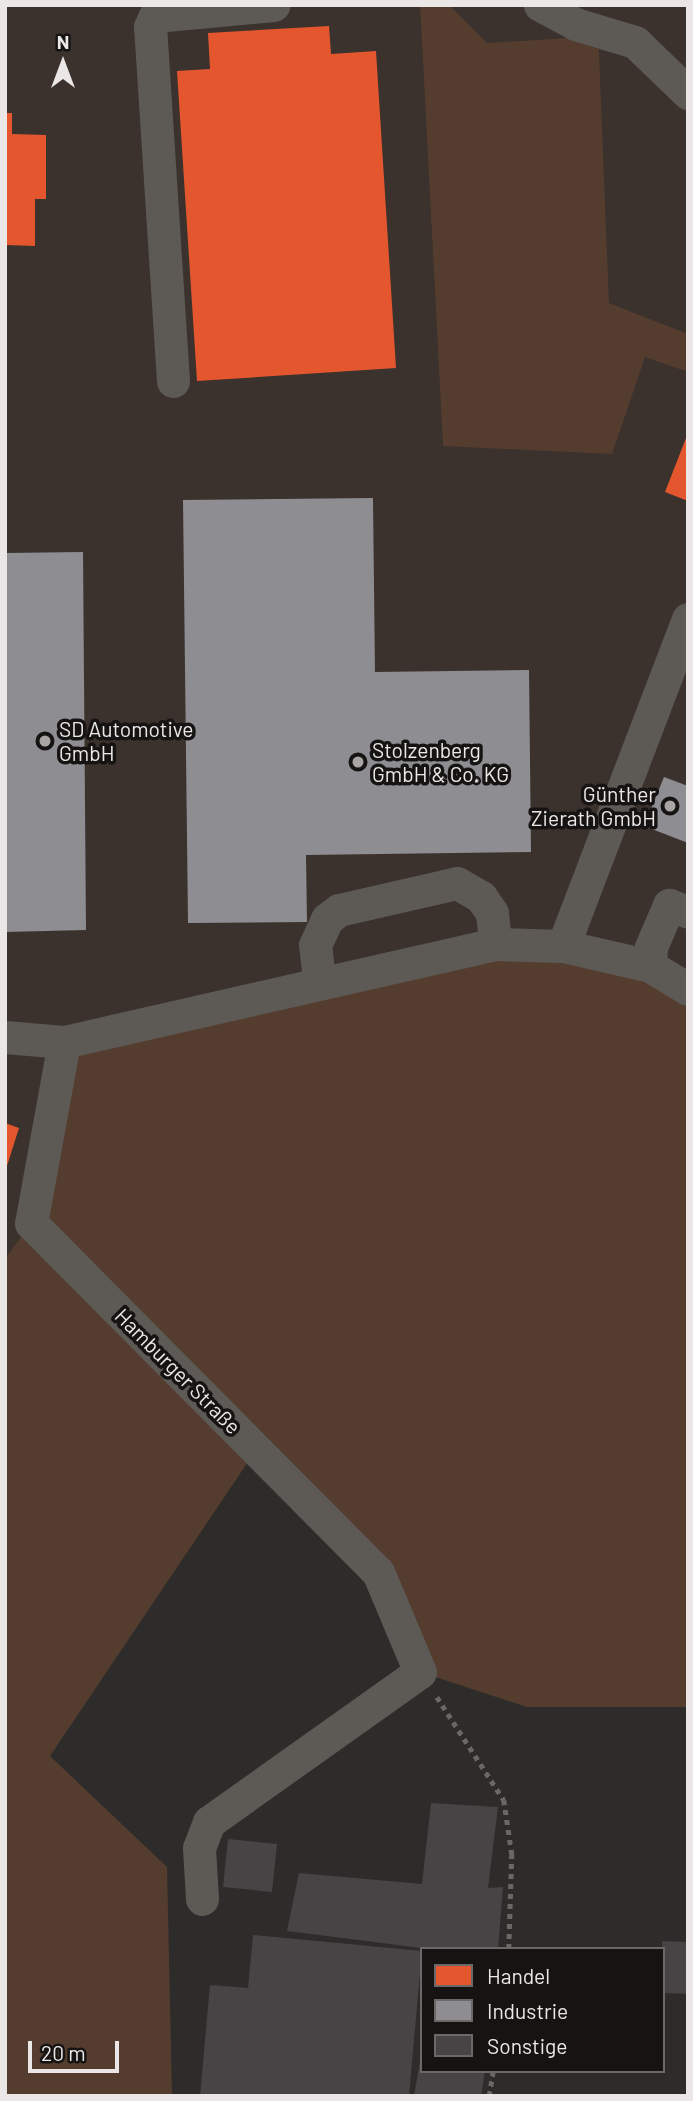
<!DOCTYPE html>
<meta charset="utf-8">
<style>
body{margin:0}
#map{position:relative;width:693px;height:2101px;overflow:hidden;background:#2e2c2a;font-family:Barlow,sans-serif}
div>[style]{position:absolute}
.built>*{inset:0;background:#3b322d}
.green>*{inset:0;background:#543d2f}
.shops>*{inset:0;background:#e4572e}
.industry>*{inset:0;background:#8d8d92}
.building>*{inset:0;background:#464444}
.path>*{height:4.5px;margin-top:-2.25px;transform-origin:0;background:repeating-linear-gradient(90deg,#6a6866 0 5px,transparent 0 10px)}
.minor>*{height:33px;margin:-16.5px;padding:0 16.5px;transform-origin:16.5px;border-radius:16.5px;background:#5d5955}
.dots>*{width:19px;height:19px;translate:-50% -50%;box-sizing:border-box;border:4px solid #161413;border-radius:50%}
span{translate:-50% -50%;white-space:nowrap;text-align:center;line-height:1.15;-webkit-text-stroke:7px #161413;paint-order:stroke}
.poi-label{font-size:21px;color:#eae7e6}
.left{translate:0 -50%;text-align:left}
.right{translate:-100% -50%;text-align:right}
.street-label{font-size:21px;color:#eae7e6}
.frame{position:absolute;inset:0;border:7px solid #eae7e6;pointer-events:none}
.legend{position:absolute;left:420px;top:1947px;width:245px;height:126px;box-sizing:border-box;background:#161413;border:2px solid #6b6867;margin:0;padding:9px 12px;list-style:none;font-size:21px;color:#eae7e6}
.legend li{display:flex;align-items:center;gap:14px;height:35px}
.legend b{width:35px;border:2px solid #6b6867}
.north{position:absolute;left:28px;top:28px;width:70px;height:70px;-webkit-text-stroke:5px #161413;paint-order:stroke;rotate:0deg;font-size:19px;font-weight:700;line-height:28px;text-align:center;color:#eae7e6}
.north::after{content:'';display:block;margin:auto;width:24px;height:32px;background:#eae7e6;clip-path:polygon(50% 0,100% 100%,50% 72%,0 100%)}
.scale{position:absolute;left:28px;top:2041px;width:91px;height:32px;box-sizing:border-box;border:4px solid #eae7e6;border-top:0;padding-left:9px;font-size:21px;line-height:24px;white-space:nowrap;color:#eae7e6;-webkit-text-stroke:5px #161413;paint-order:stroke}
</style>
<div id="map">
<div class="built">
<i style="clip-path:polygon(5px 5px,420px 5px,443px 446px,645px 356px,688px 372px,688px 989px,31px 1223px,5px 1259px)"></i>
<i style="clip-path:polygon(449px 5px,688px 5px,688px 334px,609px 303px,599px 49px,566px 38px,487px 43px)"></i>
</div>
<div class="green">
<i style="clip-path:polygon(420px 5px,449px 5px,487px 43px,566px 38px,599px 49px,609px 303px,688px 334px,688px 372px,645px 357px,612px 454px,443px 446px)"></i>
<i style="clip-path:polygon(495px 944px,688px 989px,688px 1707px,527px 1707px,420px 1672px,378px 1572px,256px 1450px,50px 1756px,167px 1867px,172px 2096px,5px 2096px,5px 1259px,31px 1223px,64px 1042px)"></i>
</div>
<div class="shops">
<i style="clip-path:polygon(329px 26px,331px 54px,376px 51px,396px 368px,197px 381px,177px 71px,210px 69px,208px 33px)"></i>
<i style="clip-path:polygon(5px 113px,12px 113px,12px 134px,46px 135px,46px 199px,35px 199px,35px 246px,5px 245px)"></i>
<i style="clip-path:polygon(688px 433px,688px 501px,665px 492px)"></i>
<i style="clip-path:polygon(5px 1123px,19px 1128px,6px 1169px,5px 1169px)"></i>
</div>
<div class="industry">
<i style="clip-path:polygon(373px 498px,375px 672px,529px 670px,531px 852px,306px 855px,307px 922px,188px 923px,183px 500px)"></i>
<i style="clip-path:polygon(83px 552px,86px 930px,5px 932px,5px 553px)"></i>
<i style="clip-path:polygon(664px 777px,688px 786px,688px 843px,644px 826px)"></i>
</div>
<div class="building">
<i style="clip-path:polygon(431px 1803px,498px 1807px,488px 1888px,503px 1887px,498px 1949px,429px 1949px,287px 1931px,299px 1873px,422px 1884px)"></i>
<i style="clip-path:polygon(228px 1839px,277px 1844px,272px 1892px,223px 1887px)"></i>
<i style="clip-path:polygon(253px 1935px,422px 1951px,409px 2096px,200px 2096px,210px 1985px,248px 1988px)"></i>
<i style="clip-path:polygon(662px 1941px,688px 1942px,688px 1994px,663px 1993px)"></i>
<i style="clip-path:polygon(420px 2061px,422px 2071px,485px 2071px,481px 2096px,414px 2096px)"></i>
</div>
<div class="path">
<i style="left:437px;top:1697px;width:123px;rotate:57deg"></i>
<i style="left:504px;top:1800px;width:55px;rotate:81.6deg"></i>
<i style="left:512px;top:1854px;width:95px;rotate:91.8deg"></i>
<i style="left:489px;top:2096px;width:25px;rotate:-81deg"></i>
</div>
<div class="minor">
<i style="left:540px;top:5px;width:40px;rotate:28deg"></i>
<i style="left:575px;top:24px;width:63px;rotate:16.7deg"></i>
<i style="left:635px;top:42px;width:74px;rotate:43.9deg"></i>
<i style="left:173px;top:381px;width:355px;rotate:-93.7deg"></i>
<i style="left:150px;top:27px;width:12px;rotate:-66deg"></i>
<i style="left:155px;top:16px;width:119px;rotate:-5.3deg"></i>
<i style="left:563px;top:946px;width:350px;rotate:-69.1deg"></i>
<i style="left:650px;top:966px;width:19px;rotate:-87deg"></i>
<i style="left:651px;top:947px;width:46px;rotate:-66.8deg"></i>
<i style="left:669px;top:905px;width:20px;rotate:20deg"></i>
<i style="left:319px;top:981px;width:36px;rotate:-96deg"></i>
<i style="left:315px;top:945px;width:29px;rotate:-65deg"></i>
<i style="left:327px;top:919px;width:15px;rotate:-37deg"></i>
<i style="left:339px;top:910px;width:121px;rotate:-12.9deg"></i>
<i style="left:457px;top:883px;width:28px;rotate:30deg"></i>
<i style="left:481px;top:897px;width:19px;rotate:55deg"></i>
<i style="left:492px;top:913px;width:31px;rotate:84deg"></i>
<i style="left:5px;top:1037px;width:59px;rotate:4.8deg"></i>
<i style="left:64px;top:1042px;width:442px;rotate:-12.8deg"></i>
<i style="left:495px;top:944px;width:68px;rotate:1.7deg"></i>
<i style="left:563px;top:946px;width:89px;rotate:12.9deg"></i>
<i style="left:650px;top:966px;width:44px;rotate:31.2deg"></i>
<i style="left:64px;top:1042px;width:184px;rotate:100.3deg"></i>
<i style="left:31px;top:1223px;width:492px;rotate:45.2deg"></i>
<i style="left:378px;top:1572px;width:108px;rotate:67.2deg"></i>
<i style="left:420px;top:1672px;width:259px;rotate:144.6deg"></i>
<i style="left:209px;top:1822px;width:28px;rotate:111deg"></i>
<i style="left:199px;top:1848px;width:51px;rotate:86.6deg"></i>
</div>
<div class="dots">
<i style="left:45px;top:741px;background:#a8a6a4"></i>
<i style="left:358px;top:762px;background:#a8a6a4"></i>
<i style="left:670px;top:806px;background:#a8a6a4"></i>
</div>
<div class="poi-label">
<span class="left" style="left:59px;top:741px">SD Automotive<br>GmbH</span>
<span class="left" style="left:372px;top:762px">Stolzenberg<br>GmbH &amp; Co. KG</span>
<span class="right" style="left:656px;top:806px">Günther<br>Zierath GmbH</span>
</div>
<div class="street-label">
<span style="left:178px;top:1371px;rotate:45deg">Hamburger Straße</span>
</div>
<div class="frame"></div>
<ul class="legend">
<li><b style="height:19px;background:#e4572e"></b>Handel</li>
<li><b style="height:19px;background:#8d8d92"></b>Industrie</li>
<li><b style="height:19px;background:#464444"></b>Sonstige</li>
</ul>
<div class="north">N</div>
<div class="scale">20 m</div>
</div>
